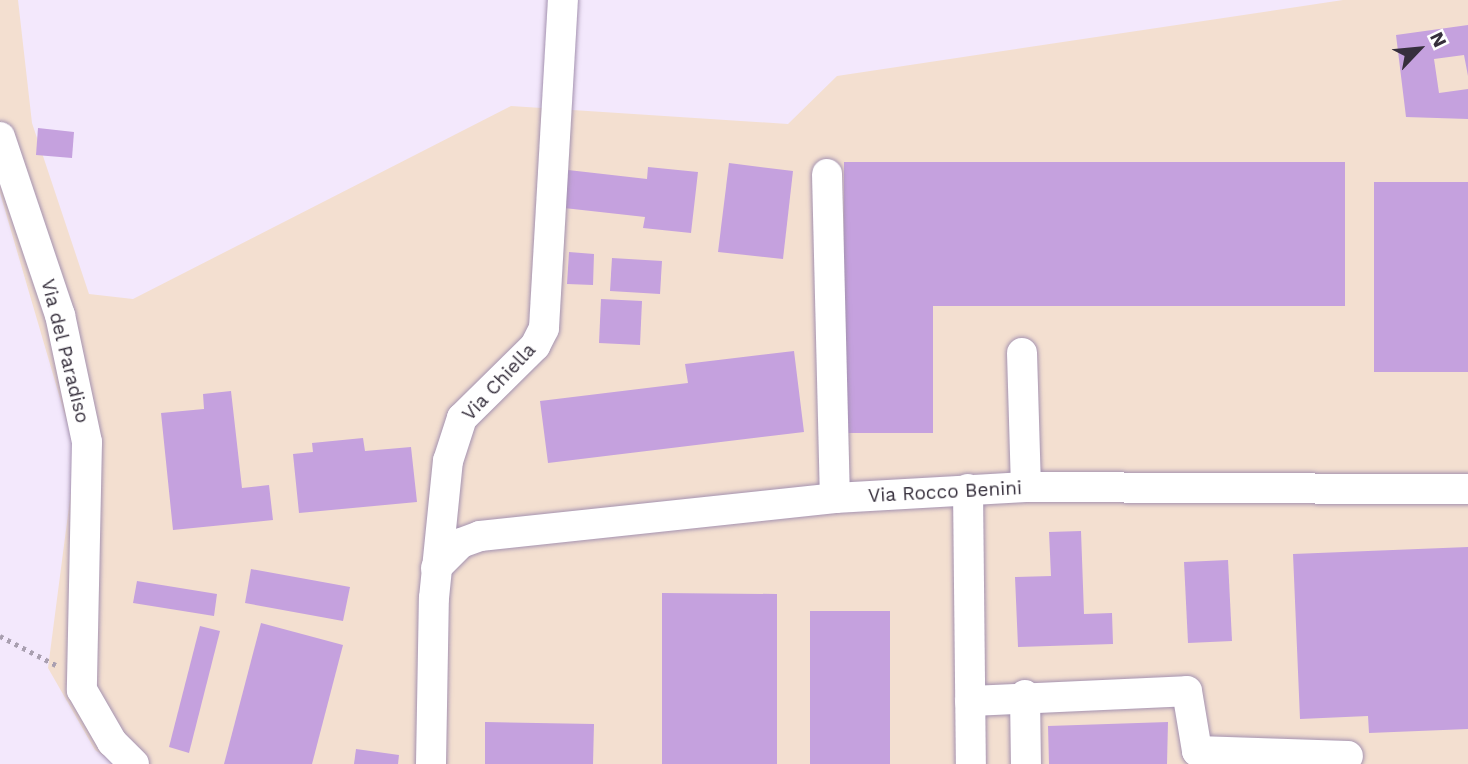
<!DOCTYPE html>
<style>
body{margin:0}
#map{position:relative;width:1468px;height:764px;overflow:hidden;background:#f3e8fc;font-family:"Work Sans",sans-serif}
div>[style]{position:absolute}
.industrial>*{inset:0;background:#f3dfd0}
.building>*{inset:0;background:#c5a1de}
.path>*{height:4.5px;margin-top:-2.25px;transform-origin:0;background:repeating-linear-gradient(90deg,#a99fb0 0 3.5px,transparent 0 8.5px)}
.roads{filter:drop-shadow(0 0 2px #a492b0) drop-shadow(0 0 2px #a492b0)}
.minor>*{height:30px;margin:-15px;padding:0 15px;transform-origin:15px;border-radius:15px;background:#fff}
span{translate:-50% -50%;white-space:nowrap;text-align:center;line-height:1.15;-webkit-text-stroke:7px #fff;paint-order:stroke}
.street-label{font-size:19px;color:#362f3c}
.north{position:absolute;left:1384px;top:14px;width:70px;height:70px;-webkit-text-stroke:5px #fff;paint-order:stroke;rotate:64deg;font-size:19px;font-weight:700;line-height:28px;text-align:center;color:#362f3c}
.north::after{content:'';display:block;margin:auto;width:24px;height:32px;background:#362f3c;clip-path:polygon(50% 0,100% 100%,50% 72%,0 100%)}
</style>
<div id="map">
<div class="industrial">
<i style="clip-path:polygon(0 0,18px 0,32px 123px,89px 294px,133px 299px,511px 106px,788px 124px,837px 76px,1343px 0,1468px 0,1468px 764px,116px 764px,95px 750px,48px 668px,76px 453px,0 193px)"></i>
</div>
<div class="building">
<i style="clip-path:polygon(1468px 25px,1468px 76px,1464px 55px,1434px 59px,1439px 93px,1468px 89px,1468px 119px,1406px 117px,1396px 35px)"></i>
<i style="clip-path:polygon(38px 128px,74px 132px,72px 158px,36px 155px)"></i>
<i style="clip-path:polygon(844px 162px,1345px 162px,1345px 306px,933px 306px,933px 433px,844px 433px)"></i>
<i style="clip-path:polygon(729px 163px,793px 171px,783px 259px,718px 252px)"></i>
<i style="clip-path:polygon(648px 167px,698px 172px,691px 233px,643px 228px,645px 217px,564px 208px,568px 170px,647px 179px)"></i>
<i style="clip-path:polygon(1374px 182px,1468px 182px,1468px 372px,1374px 372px)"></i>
<i style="clip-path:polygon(569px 252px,594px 254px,593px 285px,567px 284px)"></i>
<i style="clip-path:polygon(612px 258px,662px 261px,660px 294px,610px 291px)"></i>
<i style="clip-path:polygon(601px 299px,642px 301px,640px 345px,599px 343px)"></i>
<i style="clip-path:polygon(794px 351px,804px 432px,548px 463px,540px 401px,688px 383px,685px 364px)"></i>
<i style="clip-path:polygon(231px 391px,242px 488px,269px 485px,273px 520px,173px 530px,161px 413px,204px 409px,203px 394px)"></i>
<i style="clip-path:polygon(363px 438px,365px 451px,411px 447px,417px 502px,299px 513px,293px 454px,313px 452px,312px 443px)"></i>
<i style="clip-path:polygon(1081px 531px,1084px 614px,1112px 613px,1113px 644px,1018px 647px,1015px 577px,1051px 576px,1049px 532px)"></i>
<i style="clip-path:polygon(1468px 547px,1468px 729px,1369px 733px,1368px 716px,1300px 719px,1293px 554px)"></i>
<i style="clip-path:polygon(1228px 560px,1232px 641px,1188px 643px,1184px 562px)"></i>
<i style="clip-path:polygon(251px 569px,350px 587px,343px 621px,245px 603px)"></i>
<i style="clip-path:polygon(137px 581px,217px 594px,214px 616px,133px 603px)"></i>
<i style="clip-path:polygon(662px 593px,777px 594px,777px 764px,662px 764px)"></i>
<i style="clip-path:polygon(810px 611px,890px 611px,890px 764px,810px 764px)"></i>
<i style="clip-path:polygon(261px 623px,343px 645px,312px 764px,224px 764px)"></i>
<i style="clip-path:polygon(200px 626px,220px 631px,189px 753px,169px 747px)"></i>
<i style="clip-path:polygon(485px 722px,594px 724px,593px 764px,485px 764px)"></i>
<i style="clip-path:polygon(1168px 722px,1167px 764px,1049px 764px,1048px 726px)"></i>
<i style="clip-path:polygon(356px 749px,399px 755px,398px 764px,354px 764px)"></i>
</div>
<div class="path">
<i style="left:0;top:636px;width:63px;rotate:27.4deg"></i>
</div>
<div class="roads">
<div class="minor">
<i style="left:0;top:137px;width:188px;rotate:71.4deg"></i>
<i style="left:60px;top:315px;width:130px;rotate:78deg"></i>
<i style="left:87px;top:442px;width:248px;rotate:91.2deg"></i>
<i style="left:82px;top:690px;width:60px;rotate:60deg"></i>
<i style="left:112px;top:742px;width:31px;rotate:45deg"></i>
<i style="left:827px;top:174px;width:324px;rotate:88.6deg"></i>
<i style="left:1022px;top:353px;width:134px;rotate:88.3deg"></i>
<i style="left:968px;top:489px;width:275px;rotate:89.4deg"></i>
<i style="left:436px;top:568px;width:35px;rotate:-45deg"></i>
<i style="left:461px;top:543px;width:20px;rotate:-20deg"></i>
<i style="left:480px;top:536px;width:357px;rotate:-6.1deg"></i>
<i style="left:835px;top:498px;width:191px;rotate:-3.3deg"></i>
<i style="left:1026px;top:487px;width:442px;rotate:0.3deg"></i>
<i style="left:1025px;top:695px;width:69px;rotate:89.2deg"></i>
<i style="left:970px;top:701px;width:217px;rotate:-2.6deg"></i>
<i style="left:1187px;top:691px;width:61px;rotate:80.5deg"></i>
<i style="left:1197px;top:751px;width:151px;rotate:1.9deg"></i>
<i style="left:431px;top:764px;width:166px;rotate:-89deg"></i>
<i style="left:434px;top:598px;width:138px;rotate:-84.2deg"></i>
<i style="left:448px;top:461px;width:45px;rotate:-72deg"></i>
<i style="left:462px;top:418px;width:103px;rotate:-44.6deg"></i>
<i style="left:535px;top:346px;width:20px;rotate:-63deg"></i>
<i style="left:544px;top:328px;width:329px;rotate:-86.7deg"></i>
</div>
</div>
<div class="street-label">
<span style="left:65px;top:351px;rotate:76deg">Via del Paradiso</span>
<span style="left:499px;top:382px;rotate:-47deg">Via Chiella</span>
<span style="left:945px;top:492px;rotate:-3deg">Via Rocco Benini</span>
</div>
<div class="north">N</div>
</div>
